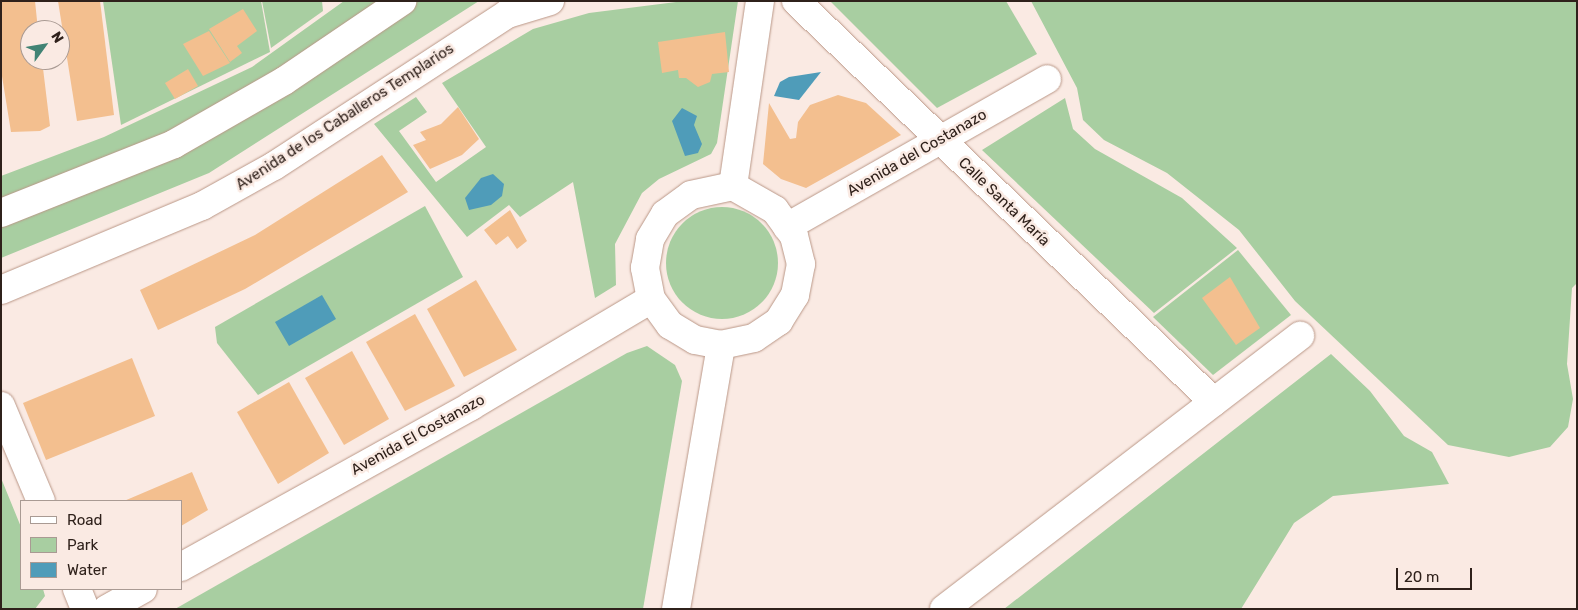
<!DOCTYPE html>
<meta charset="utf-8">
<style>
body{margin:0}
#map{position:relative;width:1578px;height:610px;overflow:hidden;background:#faeae3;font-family:Rubik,sans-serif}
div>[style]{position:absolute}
.green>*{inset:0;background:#a8cea1}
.round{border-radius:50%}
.water>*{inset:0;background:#4f9cb9}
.building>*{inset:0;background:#f3bf8f}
.roads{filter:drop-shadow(0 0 1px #ba9787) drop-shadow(0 0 1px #ba9787)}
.minor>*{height:28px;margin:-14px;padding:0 14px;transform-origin:14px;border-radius:14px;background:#fff}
span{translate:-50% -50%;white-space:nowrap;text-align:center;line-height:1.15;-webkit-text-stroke:5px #faeae3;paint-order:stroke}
.street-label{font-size:15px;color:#2f211b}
.frame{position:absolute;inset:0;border:2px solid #2f211b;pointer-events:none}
.legend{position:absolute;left:20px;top:500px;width:162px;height:90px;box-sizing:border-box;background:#faeae3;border:1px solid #a99a93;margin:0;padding:6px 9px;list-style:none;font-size:15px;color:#2f211b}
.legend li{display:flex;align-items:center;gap:10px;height:25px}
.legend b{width:25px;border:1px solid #a99a93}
.north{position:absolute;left:20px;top:20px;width:50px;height:50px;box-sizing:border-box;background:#faeae3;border:1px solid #a99a93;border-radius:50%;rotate:58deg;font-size:14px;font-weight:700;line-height:20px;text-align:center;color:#2f211b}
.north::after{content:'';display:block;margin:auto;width:18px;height:22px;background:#418374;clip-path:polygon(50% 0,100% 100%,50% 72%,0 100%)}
.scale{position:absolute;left:1396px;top:568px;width:76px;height:22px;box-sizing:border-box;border:2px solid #2f211b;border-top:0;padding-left:6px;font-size:15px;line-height:18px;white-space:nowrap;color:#2f211b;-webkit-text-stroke:4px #faeae3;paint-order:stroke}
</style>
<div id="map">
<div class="green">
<i style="clip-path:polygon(103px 1px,261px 1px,270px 52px,121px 125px)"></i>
<i style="clip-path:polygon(262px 1px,322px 1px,323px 11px,271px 48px)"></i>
<i style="clip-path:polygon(344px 1px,479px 1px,209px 173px,1px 258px,1px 176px,104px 137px,252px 67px)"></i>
<i style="clip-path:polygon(684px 1px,738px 1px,717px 143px,711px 154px,659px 179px,642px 193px,615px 244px,616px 285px,595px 298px,573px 182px,520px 217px,509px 205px,467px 237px,374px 124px,416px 97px,427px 112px,399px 131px,436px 182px,486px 147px,442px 83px,533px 29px,589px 13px)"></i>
<i style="clip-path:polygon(830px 1px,1006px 1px,1037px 54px,937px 108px)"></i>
<i style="clip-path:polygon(1031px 1px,1577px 1px,1577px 283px,1572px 288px,1567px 364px,1573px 399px,1568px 427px,1550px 447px,1509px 457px,1448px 445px,1295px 301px,1239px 230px,1167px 173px,1104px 140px,1083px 120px,1077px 88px)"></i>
<i style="clip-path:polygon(1065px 98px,1073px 129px,1095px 149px,1182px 198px,1237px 248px,1154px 313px,982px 150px)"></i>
<i style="clip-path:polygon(425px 206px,463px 277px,258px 395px,217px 343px,215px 327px)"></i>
<i class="round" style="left:666px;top:207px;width:112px;height:112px"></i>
<i style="clip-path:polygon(1238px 250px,1291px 315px,1213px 375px,1153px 317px)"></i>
<i style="clip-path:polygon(647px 346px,675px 365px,682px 381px,643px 609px,175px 609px,627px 353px)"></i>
<i style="clip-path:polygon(1331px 354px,1370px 391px,1404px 436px,1432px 452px,1449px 484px,1333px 496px,1294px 523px,1241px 609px,1004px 609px)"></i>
<i style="clip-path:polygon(1px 478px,21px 527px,21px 589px,43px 589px,45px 596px,35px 609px,1px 609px)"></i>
</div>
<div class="water">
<i style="clip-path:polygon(821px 72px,799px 100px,774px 96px,780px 82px,789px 77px)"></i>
<i style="clip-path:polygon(682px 108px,697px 116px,694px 125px,702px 144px,698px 153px,685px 156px,672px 121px)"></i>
<i style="clip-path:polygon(493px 174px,504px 184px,502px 196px,491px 205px,469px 210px,465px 198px,481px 178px)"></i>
<i style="clip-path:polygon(322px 295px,336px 319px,289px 346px,275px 322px)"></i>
</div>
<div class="building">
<i style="clip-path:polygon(1px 1px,35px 1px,38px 30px,30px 30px,30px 60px,42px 60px,50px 126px,40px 131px,11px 132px,1px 70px)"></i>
<i style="clip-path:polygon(58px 1px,100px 1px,114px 115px,77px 121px)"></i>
<i style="clip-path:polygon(243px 9px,257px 31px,237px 46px,242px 53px,230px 62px,209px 29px)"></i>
<i style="clip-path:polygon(209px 31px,230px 63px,203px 76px,183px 44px)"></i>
<i style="clip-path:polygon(725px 32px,729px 72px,712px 74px,710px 82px,698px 87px,686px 78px,679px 78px,678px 70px,662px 73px,658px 42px)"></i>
<i style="clip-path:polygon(188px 69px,198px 86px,175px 99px,165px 83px)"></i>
<i style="clip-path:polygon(838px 95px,866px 103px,901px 135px,806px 188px,781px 179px,763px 164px,769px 103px,790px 139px,796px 138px,798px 122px,810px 105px)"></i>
<i style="clip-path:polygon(458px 107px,479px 139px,462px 155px,430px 169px,413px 145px,426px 140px,420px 132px,441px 124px)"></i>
<i style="clip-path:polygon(382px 155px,408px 192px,245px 289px,158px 330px,140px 290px,255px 235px)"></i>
<i style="clip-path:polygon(510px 210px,527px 241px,517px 249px,508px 236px,496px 245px,484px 230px)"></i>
<i style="clip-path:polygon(1230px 277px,1260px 328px,1236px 345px,1202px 298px)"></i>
<i style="clip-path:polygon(476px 280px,517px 350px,464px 377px,427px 309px)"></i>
<i style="clip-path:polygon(415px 314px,455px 386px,405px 411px,366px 342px)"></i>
<i style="clip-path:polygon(352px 351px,389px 419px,344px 445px,305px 378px)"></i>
<i style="clip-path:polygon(132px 358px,155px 416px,46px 460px,23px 403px)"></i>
<i style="clip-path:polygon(289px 382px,329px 453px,278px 484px,237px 412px)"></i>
<i style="clip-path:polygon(192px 472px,208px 510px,181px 526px,181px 501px,124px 501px)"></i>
</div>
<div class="roads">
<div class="minor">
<i style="left:796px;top:1px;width:579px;rotate:43.81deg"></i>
<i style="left:733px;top:186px;width:48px;rotate:29.7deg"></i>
<i style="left:775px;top:210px;width:32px;rotate:54deg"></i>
<i style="left:794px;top:236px;width:29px;rotate:76deg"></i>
<i style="left:801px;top:264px;width:32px;rotate:101deg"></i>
<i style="left:795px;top:295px;width:31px;rotate:122deg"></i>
<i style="left:779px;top:321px;width:30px;rotate:146deg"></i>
<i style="left:754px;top:338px;width:34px;rotate:168deg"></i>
<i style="left:721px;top:345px;width:26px;rotate:-169deg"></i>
<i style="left:695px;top:340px;width:29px;rotate:-149deg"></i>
<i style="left:670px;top:325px;width:32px;rotate:-126deg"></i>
<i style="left:651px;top:299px;width:32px;rotate:-101deg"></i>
<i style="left:645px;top:268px;width:29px;rotate:-80deg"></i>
<i style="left:650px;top:239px;width:29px;rotate:-59deg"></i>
<i style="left:665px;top:214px;width:32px;rotate:-36deg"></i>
<i style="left:691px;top:195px;width:43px;rotate:-12.1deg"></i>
<i style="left:733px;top:186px;width:187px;rotate:-81.7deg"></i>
<i style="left:1px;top:213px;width:186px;rotate:-21.7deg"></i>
<i style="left:174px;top:144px;width:127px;rotate:-29.8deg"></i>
<i style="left:284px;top:81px;width:143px;rotate:-34.1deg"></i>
<i style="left:787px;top:227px;width:299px;rotate:-29.6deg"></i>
<i style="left:1px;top:290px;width:218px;rotate:-22.7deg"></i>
<i style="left:202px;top:206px;width:82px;rotate:-29.1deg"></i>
<i style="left:274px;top:166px;width:278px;rotate:-33.1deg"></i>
<i style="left:507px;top:14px;width:45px;rotate:-16.8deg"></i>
<i style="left:1px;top:406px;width:103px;rotate:67.2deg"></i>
<i style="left:181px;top:567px;width:332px;rotate:-29deg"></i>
<i style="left:471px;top:406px;width:209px;rotate:-30.7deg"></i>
<i style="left:77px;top:589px;width:22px;rotate:68deg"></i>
<i style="left:107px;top:609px;width:41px;rotate:-29.1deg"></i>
<i style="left:676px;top:609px;width:268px;rotate:-80.3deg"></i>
<i style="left:944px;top:609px;width:449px;rotate:-37.5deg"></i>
</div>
</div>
<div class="street-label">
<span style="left:345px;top:117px;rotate:-33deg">Avenida de los Caballeros Templarios</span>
<span style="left:917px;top:153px;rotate:-30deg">Avenida del Costanazo</span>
<span style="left:1004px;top:202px;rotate:44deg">Calle Santa María</span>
<span style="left:418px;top:435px;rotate:-29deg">Avenida El Costanazo</span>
</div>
<div class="frame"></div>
<ul class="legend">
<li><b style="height:6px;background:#fff"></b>Road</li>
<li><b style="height:14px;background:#a8cea1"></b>Park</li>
<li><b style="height:14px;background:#4f9cb9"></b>Water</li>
</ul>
<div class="north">N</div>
<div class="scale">20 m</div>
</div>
